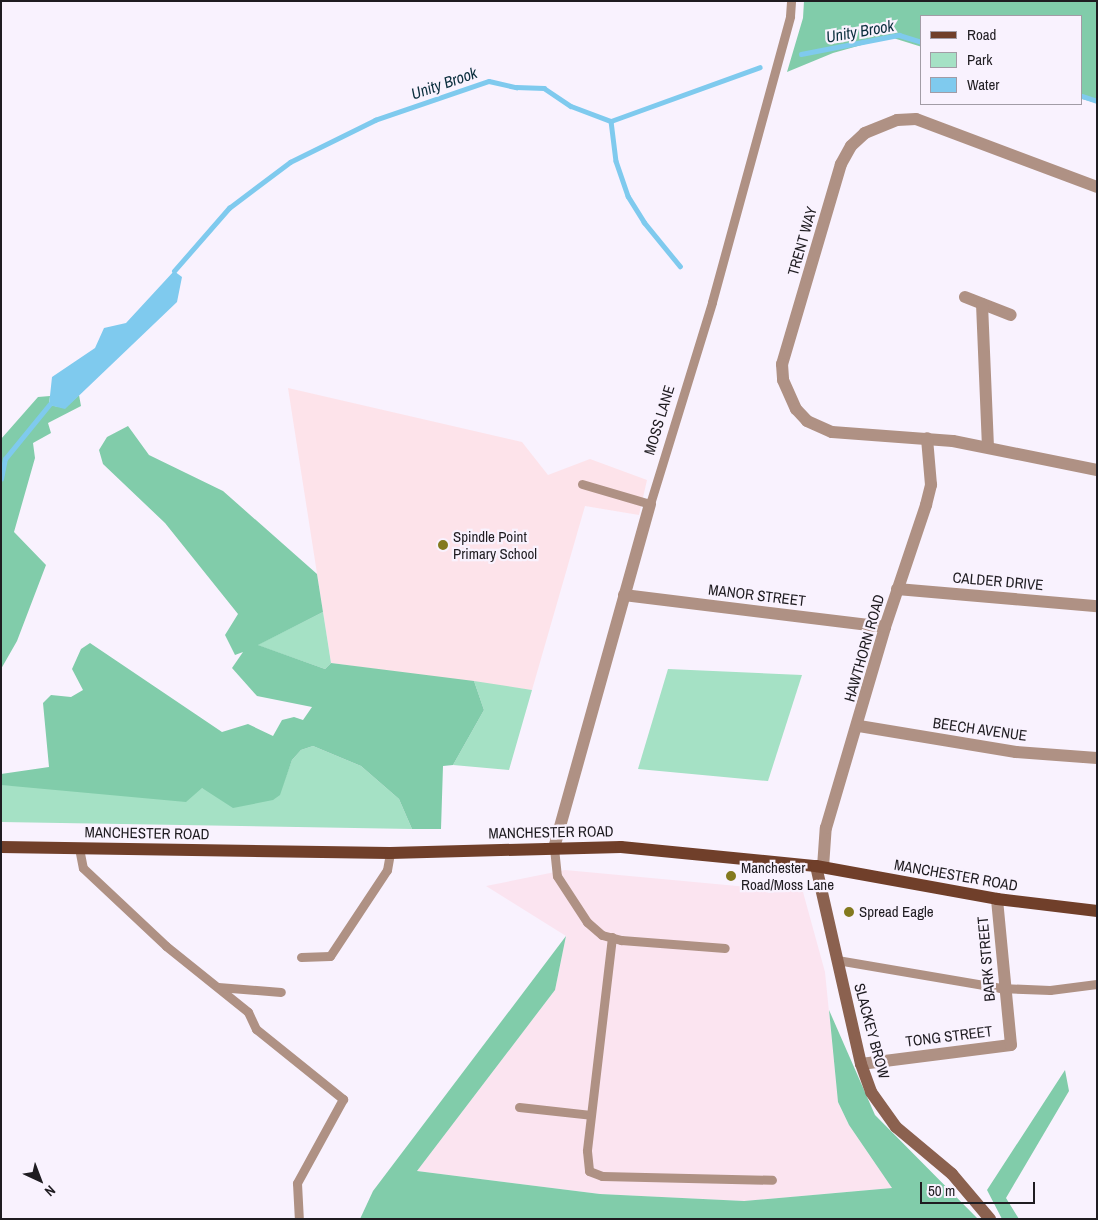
<!DOCTYPE html>
<style>
body{margin:0}
#map{position:relative;width:1098px;height:1220px;overflow:hidden;background:#f9f2fe;font-family:"Archivo Narrow",sans-serif}
div>[style]{position:absolute}
.industrial>*{inset:0;background:#fbe4f0}
.education>*{inset:0;background:#fde3ea}
.green>*{inset:0;background:#a5e1c5}
.forest>*{inset:0;background:#81ccaa}
.water>*{inset:0;background:#7fcaee}
.stream>*{height:4.5px;margin:-2.25px;padding:0 2.25px;transform-origin:2.25px;border-radius:2.25px;background:#7fcaee}
.lane>*{height:9px;margin:-4.5px;padding:0 4.5px;transform-origin:4.5px;border-radius:4.5px;background:#af9184}
.street>*{height:12px;margin:-6px;padding:0 6px;transform-origin:6px;border-radius:6px;background:#af9184}
.secondary>*{height:12px;margin:-6px;padding:0 6px;transform-origin:6px;border-radius:6px;background:#8b614f}
.primary>*{height:12px;margin:-6px;padding:0 6px;transform-origin:6px;border-radius:6px;background:#703f2a}
.dots>*{width:14px;height:14px;translate:-50% -50%;box-sizing:border-box;border:2px solid #f9f2fe;border-radius:50%}
span{translate:-50% -50%;white-space:nowrap;text-align:center;line-height:1.15;-webkit-text-stroke:4.5px #f9f2fe;paint-order:stroke}
.street-label{font-size:15px;color:#1f1c21}
.poi-label{font-size:15px;color:#1f1c21}
.left{translate:0 -50%;text-align:left}
.water-label{font-size:16px;color:#0b2e3d;font-style:italic}
.frame{position:absolute;inset:0;border:2px solid #1f1c21;pointer-events:none}
.legend{position:absolute;left:920px;top:15px;width:162px;height:90px;box-sizing:border-box;background:#f9f2fe;border:1px solid #a29ca6;margin:0;padding:6px 9px;list-style:none;font-size:15px;color:#1f1c21}
.legend li{display:flex;align-items:center;gap:10px;height:25px}
.legend b{width:25px;border:1px solid #a29ca6}
.north{position:absolute;left:15px;top:1155px;width:50px;height:50px;-webkit-text-stroke:4px #f9f2fe;paint-order:stroke;rotate:137deg;font-size:14px;font-weight:700;line-height:20px;text-align:center;color:#1f1c21}
.north::after{content:'';display:block;margin:auto;width:18px;height:22px;background:#1f1c21;clip-path:polygon(50% 0,100% 100%,50% 72%,0 100%)}
.scale{position:absolute;left:920px;top:1182px;width:115px;height:22px;box-sizing:border-box;border:2px solid #1f1c21;border-top:0;padding-left:6px;font-size:15px;line-height:18px;white-space:nowrap;color:#1f1c21;-webkit-text-stroke:4px #f9f2fe;paint-order:stroke}
</style>
<div id="map">
<div class="industrial">
<i style="clip-path:polygon(565px 870px,803px 892px,825px 972px,838px 1102px,849px 1125px,892px 1188px,744px 1201px,600px 1194px,417px 1171px,555px 990px,566px 936px,486px 886px)"></i>
</div>
<div class="education">
<i style="clip-path:polygon(288px 388px,522px 442px,548px 475px,590px 459px,647px 480px,639px 515px,585px 506px,532px 690px,331px 663px)"></i>
</div>
<div class="green">
<i style="clip-path:polygon(323px 612px,331px 663px,325px 669px,257px 645px)"></i>
<i style="clip-path:polygon(668px 669px,802px 675px,768px 781px,638px 769px)"></i>
<i style="clip-path:polygon(474px 681px,532px 690px,509px 770px,453px 765px,484px 710px)"></i>
<i style="clip-path:polygon(313px 746px,361px 766px,399px 799px,412px 829px,1px 822px,1px 785px,201px 788px,279px 795px,292px 760px,301px 750px)"></i>
</div>
<div class="forest">
<i style="clip-path:polygon(804px 1px,1097px 1px,1097px 103px,1082px 99px,1082px 16px,922px 16px,922px 47px,890px 37px,833px 53px,787px 72px,803px 18px)"></i>
<i style="clip-path:polygon(79px 395px,81px 406px,48px 423px,51px 433px,33px 443px,35px 458px,14px 532px,46px 565px,17px 641px,1px 669px,1px 439px,38px 397px,50px 396px,49px 405px,65px 408px)"></i>
<i style="clip-path:polygon(128px 426px,149px 455px,223px 491px,317px 574px,323px 612px,258px 645px,325px 669px,331px 663px,474px 681px,484px 710px,453px 765px,443px 766px,441px 829px,412px 829px,399px 799px,361px 766px,313px 746px,301px 750px,292px 760px,280px 795px,273px 800px,233px 808px,202px 788px,186px 802px,1px 785px,1px 774px,49px 767px,43px 703px,51px 695px,71px 697px,83px 690px,72px 669px,81px 649px,90px 643px,222px 732px,248px 724px,273px 736px,282px 720px,294px 717px,303px 720px,312px 707px,257px 696px,232px 668px,243px 652px,235px 655px,225px 635px,238px 614px,165px 523px,103px 464px,99px 450px,107px 437px)"></i>
<i style="clip-path:polygon(566px 936px,555px 990px,417px 1171px,600px 1194px,744px 1201px,892px 1188px,849px 1125px,838px 1102px,829px 1010px,875px 1115px,978px 1219px,360px 1219px,373px 1191px)"></i>
<i style="clip-path:polygon(1065px 1070px,1069px 1091px,1006px 1198px,1019px 1219px,1002px 1219px,987px 1190px)"></i>
</div>
<div class="water">
<i style="clip-path:polygon(174px 271px,182px 277px,177px 302px,65px 409px,49px 405px,52px 377px,95px 348px,104px 328px,126px 323px)"></i>
</div>
<div class="stream">
<i style="left:801px;top:54px;width:100px;rotate:-11deg"></i>
<i style="left:899px;top:35px;width:24px;rotate:17deg"></i>
<i style="left:1082px;top:96px;width:16px;rotate:18deg"></i>
<i style="left:611px;top:121px;width:40px;rotate:82.9deg"></i>
<i style="left:616px;top:161px;width:37px;rotate:71deg"></i>
<i style="left:628px;top:196px;width:31px;rotate:58deg"></i>
<i style="left:644px;top:222px;width:57px;rotate:50.7deg"></i>
<i style="left:174px;top:271px;width:84px;rotate:-48.9deg"></i>
<i style="left:229px;top:208px;width:76px;rotate:-37deg"></i>
<i style="left:290px;top:162px;width:95px;rotate:-26.3deg"></i>
<i style="left:375px;top:120px;width:120px;rotate:-18.9deg"></i>
<i style="left:489px;top:81px;width:28px;rotate:13deg"></i>
<i style="left:516px;top:87px;width:28px;rotate:2deg"></i>
<i style="left:544px;top:88px;width:32px;rotate:34deg"></i>
<i style="left:571px;top:106px;width:43px;rotate:20.6deg"></i>
<i style="left:611px;top:121px;width:158px;rotate:-19.9deg"></i>
<i style="left:1px;top:479px;width:20px;rotate:-79deg"></i>
<i style="left:5px;top:459px;width:70px;rotate:-50.8deg"></i>
</div>
<div class="lane">
<i style="left:582px;top:484px;width:71px;rotate:16.4deg"></i>
<i style="left:650px;top:504px;width:211px;rotate:-72.9deg"></i>
<i style="left:712px;top:302px;width:296px;rotate:-74.7deg"></i>
<i style="left:790px;top:16px;width:15px;rotate:-86deg"></i>
<i style="left:79px;top:848px;width:20px;rotate:79deg"></i>
<i style="left:83px;top:868px;width:114px;rotate:43.2deg"></i>
<i style="left:166px;top:946px;width:105px;rotate:38.8deg"></i>
<i style="left:248px;top:1012px;width:19px;rotate:65deg"></i>
<i style="left:256px;top:1029px;width:112px;rotate:38.8deg"></i>
<i style="left:343px;top:1099px;width:96px;rotate:118.7deg"></i>
<i style="left:297px;top:1183px;width:34px;rotate:87deg"></i>
<i style="left:554px;top:848px;width:28px;rotate:84deg"></i>
<i style="left:557px;top:876px;width:55px;rotate:56.9deg"></i>
<i style="left:587px;top:922px;width:20px;rotate:41deg"></i>
<i style="left:602px;top:935px;width:20px;rotate:15deg"></i>
<i style="left:621px;top:940px;width:104px;rotate:4.4deg"></i>
<i style="left:612px;top:937px;width:215px;rotate:96.7deg"></i>
<i style="left:587px;top:1151px;width:20px;rotate:84deg"></i>
<i style="left:589px;top:1171px;width:14px;rotate:21deg"></i>
<i style="left:602px;top:1176px;width:170px;rotate:1.3deg"></i>
<i style="left:301px;top:957px;width:29px;rotate:-2deg"></i>
<i style="left:330px;top:956px;width:103px;rotate:-56.5deg"></i>
<i style="left:387px;top:870px;width:17px;rotate:-80deg"></i>
<i style="left:837px;top:960px;width:165px;rotate:9.7deg"></i>
<i style="left:1000px;top:988px;width:50px;rotate:2.3deg"></i>
<i style="left:1050px;top:990px;width:47px;rotate:-7.3deg"></i>
<i style="left:218px;top:987px;width:63px;rotate:4.5deg"></i>
<i style="left:519px;top:1107px;width:72px;rotate:6.3deg"></i>
</div>
<div class="street">
<i style="left:1097px;top:187px;width:193px;rotate:-159.4deg"></i>
<i style="left:916px;top:119px;width:19px;rotate:177deg"></i>
<i style="left:897px;top:120px;width:35px;rotate:158deg"></i>
<i style="left:865px;top:133px;width:19px;rotate:137deg"></i>
<i style="left:851px;top:146px;width:21px;rotate:119deg"></i>
<i style="left:841px;top:164px;width:209px;rotate:106.4deg"></i>
<i style="left:782px;top:364px;width:16px;rotate:86deg"></i>
<i style="left:783px;top:380px;width:32px;rotate:66deg"></i>
<i style="left:796px;top:409px;width:16px;rotate:47deg"></i>
<i style="left:807px;top:421px;width:27px;rotate:24deg"></i>
<i style="left:832px;top:432px;width:121px;rotate:4.3deg"></i>
<i style="left:953px;top:441px;width:147px;rotate:11.4deg"></i>
<i style="left:965px;top:297px;width:49px;rotate:21.4deg"></i>
<i style="left:982px;top:304px;width:142px;rotate:87.6deg"></i>
<i style="left:897px;top:589px;width:201px;rotate:4.9deg"></i>
<i style="left:624px;top:595px;width:263px;rotate:7deg"></i>
<i style="left:859px;top:726px;width:159px;rotate:9.4deg"></i>
<i style="left:1016px;top:752px;width:81px;rotate:4.2deg"></i>
<i style="left:554px;top:848px;width:357px;rotate:-74.4deg"></i>
<i style="left:823px;top:867px;width:39px;rotate:-86deg"></i>
<i style="left:826px;top:828px;width:209px;rotate:-73.6deg"></i>
<i style="left:885px;top:627px;width:129px;rotate:-71.4deg"></i>
<i style="left:926px;top:505px;width:21px;rotate:-76deg"></i>
<i style="left:931px;top:485px;width:47px;rotate:-94.9deg"></i>
<i style="left:861px;top:1064px;width:151px;rotate:-7.2deg"></i>
<i style="left:1011px;top:1045px;width:147px;rotate:-95.5deg"></i>
</div>
<div class="secondary">
<i style="left:816px;top:866px;width:203px;rotate:77.2deg"></i>
<i style="left:861px;top:1064px;width:30px;rotate:70deg"></i>
<i style="left:871px;top:1092px;width:43px;rotate:54.5deg"></i>
<i style="left:896px;top:1127px;width:73px;rotate:40deg"></i>
<i style="left:952px;top:1174px;width:59px;rotate:49.8deg"></i>
</div>
<div class="primary">
<i style="left:1px;top:847px;width:389px;rotate:0.9deg"></i>
<i style="left:390px;top:853px;width:231px;rotate:-1.5deg"></i>
<i style="left:621px;top:847px;width:196px;rotate:5.6deg"></i>
<i style="left:816px;top:866px;width:184px;rotate:10.3deg"></i>
<i style="left:997px;top:899px;width:101px;rotate:6.8deg"></i>
</div>
<div class="dots">
<i style="left:443px;top:545px;background:#83791e"></i>
<i style="left:731px;top:876px;background:#83791e"></i>
<i style="left:849px;top:912px;background:#83791e"></i>
</div>
<div class="street-label">
<span style="left:802px;top:241px;rotate:-74deg">TRENT WAY</span>
<span style="left:659px;top:420px;rotate:-73deg">MOSS LANE</span>
<span style="left:998px;top:581px;rotate:5deg">CALDER DRIVE</span>
<span style="left:757px;top:595px;rotate:7deg">MANOR STREET</span>
<span style="left:864px;top:648px;rotate:-74deg">HAWTHORN ROAD</span>
<span style="left:980px;top:729px;rotate:8deg">BEECH AVENUE</span>
<span style="left:551px;top:832px;rotate:-1deg">MANCHESTER ROAD</span>
<span style="left:147px;top:833px;rotate:1deg">MANCHESTER ROAD</span>
<span style="left:956px;top:875px;rotate:10deg">MANCHESTER ROAD</span>
<span style="left:986px;top:959px;rotate:-95deg">BARK STREET</span>
<span style="left:872px;top:1031px;rotate:75deg">SLACKEY BROW</span>
<span style="left:949px;top:1036px;rotate:-7deg">TONG STREET</span>
</div>
<div class="poi-label">
<span class="left" style="left:453px;top:545px">Spindle Point<br>Primary School</span>
<span class="left" style="left:741px;top:876px">Manchester<br>Road/Moss Lane</span>
<span class="left" style="left:859px;top:912px">Spread Eagle</span>
</div>
<div class="water-label">
<span style="left:860px;top:31px;rotate:-10deg">Unity Brook</span>
<span style="left:444px;top:83px;rotate:-19deg">Unity Brook</span>
</div>
<div class="frame"></div>
<ul class="legend">
<li><b style="height:6px;background:#703f2a"></b>Road</li>
<li><b style="height:14px;background:#a5e1c5"></b>Park</li>
<li><b style="height:14px;background:#7fcaee"></b>Water</li>
</ul>
<div class="north">N</div>
<div class="scale">50 m</div>
</div>
